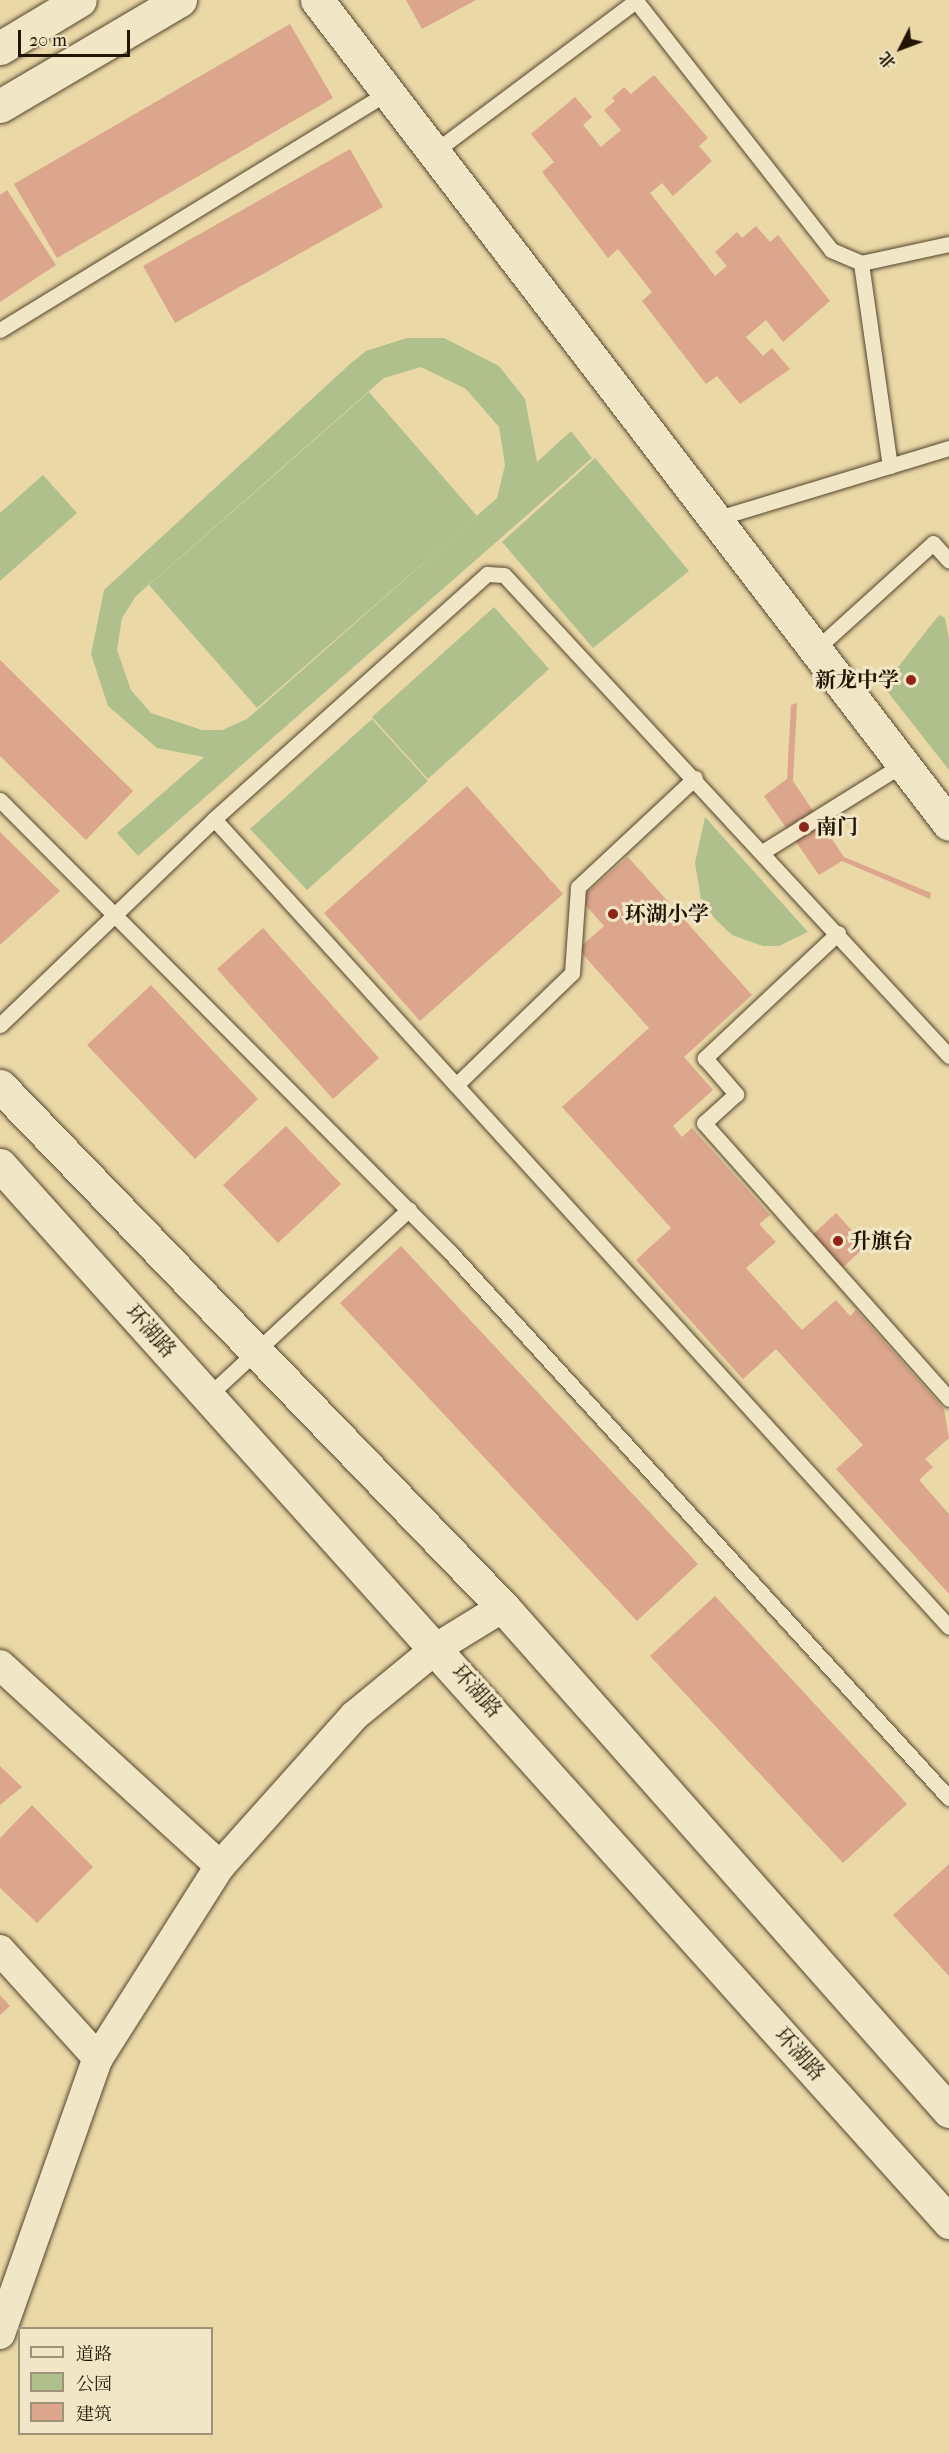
<!DOCTYPE html>
<meta charset="utf-8">
<style>
body{margin:0}
#map{position:relative;width:949px;height:2453px;overflow:hidden;background:#ead8a7;font-family:"IM FELL French Canon","Noto Serif SC",serif}
div>[style]{position:absolute}
.green>*{inset:0;background:#b0c08d}
.building>*{inset:0;background:#dba68c}
.roads{filter:drop-shadow(0 0 2px #54462e) drop-shadow(0 0 2px #54462e)}
.lane>*{height:15px;margin:-7.5px;padding:0 7.5px;transform-origin:7.5px;border-radius:7.5px;background:#f1e6c6}
.street>*{height:30px;margin:-15px;padding:0 15px;transform-origin:15px;border-radius:15px;background:#f1e6c6}
.secondary>*{height:33px;margin:-16.5px;padding:0 16.5px;transform-origin:16.5px;border-radius:16.5px;background:#f1e6c6}
.dots>*{width:16px;height:16px;translate:-50% -50%;box-sizing:border-box;border:3px solid #f1e6c6;border-radius:50%}
span{translate:-50% -50%;white-space:nowrap;text-align:center;line-height:1.15;-webkit-text-stroke:6px #f1e6c6;paint-order:stroke}
.poi-label{font-size:21px;color:#221505;font-weight:700}
.right{translate:-100% -50%;text-align:right}
.left{translate:0 -50%;text-align:left}
.street-label{font-size:21px;color:#221505}
.legend{position:absolute;left:18px;top:2327px;width:195px;height:108px;box-sizing:border-box;background:#f1e6c6;border:2px solid #9e9279;margin:0;padding:8px 10px;list-style:none;font-size:18px;color:#221505}
.legend li{display:flex;align-items:center;gap:12px;height:30px}
.legend b{width:30px;border:2px solid #9e9279}
.north{position:absolute;left:871px;top:18px;width:60px;height:60px;-webkit-text-stroke:4px #f1e6c6;paint-order:stroke;rotate:228deg;font-size:16px;font-weight:700;line-height:24px;text-align:center;color:#221505}
.north::after{content:'';display:block;margin:auto;width:21px;height:27px;background:#221505;clip-path:polygon(50% 0,100% 100%,50% 72%,0 100%)}
.scale{position:absolute;left:18px;top:30px;width:112px;height:27px;box-sizing:border-box;border:3px solid #221505;border-top:0;padding-left:8px;font-size:18px;line-height:21px;white-space:nowrap;color:#221505;-webkit-text-stroke:4px #f1e6c6;paint-order:stroke}
</style>
<div id="map">
<div class="green">
<i style="clip-path:polygon(evenodd,407px 338px,444px 338px,499px 366px,525px 399px,537px 462px,571px 431px,592px 458px,138px 856px,117px 833px,204px 757px,157px 748px,108px 706px,91px 654px,104px 590px,351px 363px,366px 351px,407px 338px,421px 367px,466px 389px,499px 427px,505px 465px,497px 498px,247px 719px,222px 730px,202px 730px,151px 713px,131px 690px,117px 650px,122px 618px,136px 596px,384px 378px,421px 367px)"></i>
<i style="clip-path:polygon(369px 392px,477px 516px,257px 708px,149px 585px)"></i>
<i style="clip-path:polygon(595px 458px,689px 571px,593px 648px,502px 542px)"></i>
<i style="clip-path:polygon(43px 475px,77px 513px,0 581px,0 513px)"></i>
<i style="clip-path:polygon(494px 607px,549px 669px,428px 779px,372px 717px)"></i>
<i style="clip-path:polygon(939px 615px,945px 618px,949px 639px,949px 770px,883px 686px)"></i>
<i style="clip-path:polygon(372px 719px,428px 781px,307px 890px,250px 829px)"></i>
<i style="clip-path:polygon(705px 817px,808px 932px,779px 946px,763px 946px,732px 935px,715px 919px,701px 899px,695px 863px)"></i>
</div>
<div class="building">
<i style="clip-path:polygon(406px 0,476px 0,422px 29px)"></i>
<i style="clip-path:polygon(290px 24px,333px 98px,57px 258px,14px 184px)"></i>
<i style="clip-path:polygon(654px 75px,708px 138px,699px 146px,712px 161px,673px 196px,662px 183px,650px 193px,715px 276px,727px 266px,715px 252px,737px 232px,742px 238px,756px 226px,770px 242px,778px 235px,830px 301px,783px 342px,766px 320px,746px 337px,763px 356px,772px 348px,790px 369px,740px 404px,717px 376px,706px 384px,642px 301px,652px 292px,618px 249px,608px 258px,542px 172px,554px 162px,531px 134px,575px 97px,592px 117px,583px 125px,601px 147px,621px 130px,604px 110px,615px 101px,612px 98px,624px 87px,631px 94px)"></i>
<i style="clip-path:polygon(350px 149px,383px 207px,175px 323px,143px 266px)"></i>
<i style="clip-path:polygon(7px 190px,56px 265px,0 302px,0 195px)"></i>
<i style="clip-path:polygon(0 660px,133px 791px,86px 840px,0 756px)"></i>
<i style="clip-path:polygon(797px 703px,793px 781px,844px 857px,931px 893px,930px 899px,842px 861px,819px 875px,764px 796px,787px 779px,791px 705px)"></i>
<i style="clip-path:polygon(467px 786px,563px 894px,420px 1021px,324px 913px)"></i>
<i style="clip-path:polygon(0 832px,60px 891px,0 945px)"></i>
<i style="clip-path:polygon(628px 857px,752px 995px,684px 1057px,713px 1090px,673px 1126px,682px 1137px,692px 1128px,770px 1215px,759px 1224px,776px 1242px,746px 1268px,802px 1330px,836px 1300px,850px 1316px,856px 1310px,944px 1409px,949px 1438px,925px 1459px,933px 1467px,919px 1480px,949px 1514px,949px 1594px,836px 1469px,863px 1445px,776px 1349px,743px 1379px,636px 1260px,671px 1228px,562px 1107px,649px 1028px,578px 949px,604px 926px,580px 899px)"></i>
<i style="clip-path:polygon(263px 928px,379px 1058px,333px 1099px,217px 969px)"></i>
<i style="clip-path:polygon(151px 985px,258px 1099px,195px 1159px,87px 1045px)"></i>
<i style="clip-path:polygon(286px 1126px,341px 1184px,278px 1243px,223px 1185px)"></i>
<i style="clip-path:polygon(836px 1213px,866px 1246px,840px 1270px,810px 1237px)"></i>
<i style="clip-path:polygon(401px 1246px,698px 1564px,637px 1621px,340px 1303px)"></i>
<i style="clip-path:polygon(715px 1596px,907px 1804px,843px 1863px,650px 1656px)"></i>
<i style="clip-path:polygon(0 1766px,22px 1787px,0 1805px)"></i>
<i style="clip-path:polygon(32px 1805px,93px 1867px,37px 1923px,0 1888px,0 1838px)"></i>
<i style="clip-path:polygon(949px 1864px,949px 1976px,893px 1915px)"></i>
<i style="clip-path:polygon(0 1995px,10px 2006px,0 2015px)"></i>
</div>
<div class="roads">
<div class="lane">
<i style="left:636px;top:1px;width:316px;rotate:51.9deg"></i>
<i style="left:831px;top:250px;width:33px;rotate:23deg"></i>
<i style="left:861px;top:263px;width:90px;rotate:-12.2deg"></i>
<i style="left:434px;top:152px;width:254px;rotate:-36.8deg"></i>
<i style="left:861px;top:263px;width:205px;rotate:81.9deg"></i>
<i style="left:0;top:330px;width:455px;rotate:-31.5deg"></i>
<i style="left:715px;top:519px;width:245px;rotate:-16.9deg"></i>
<i style="left:815px;top:650px;width:159px;rotate:-42.2deg"></i>
<i style="left:933px;top:543px;width:24px;rotate:48deg"></i>
<i style="left:0;top:800px;width:638px;rotate:45.13deg"></i>
<i style="left:450px;top:1252px;width:740px;rotate:47.58deg"></i>
<i style="left:764px;top:851px;width:164px;rotate:-32deg"></i>
<i style="left:838px;top:933px;width:183px;rotate:136.8deg"></i>
<i style="left:705px;top:1058px;width:48px;rotate:49.3deg"></i>
<i style="left:736px;top:1094px;width:43px;rotate:137.8deg"></i>
<i style="left:704px;top:1123px;width:369px;rotate:48.4deg"></i>
<i style="left:0;top:1025px;width:297px;rotate:-43.9deg"></i>
<i style="left:949px;top:1056px;width:655px;rotate:-132.77deg"></i>
<i style="left:504px;top:575px;width:17px;rotate:-177deg"></i>
<i style="left:487px;top:574px;width:367px;rotate:138.1deg"></i>
<i style="left:214px;top:819px;width:1092px;rotate:47.71deg"></i>
<i style="left:456px;top:1085px;width:161px;rotate:-44deg"></i>
<i style="left:572px;top:973px;width:86px;rotate:-86deg"></i>
<i style="left:578px;top:887px;width:160px;rotate:-43deg"></i>
<i style="left:209px;top:1395px;width:273px;rotate:-42.9deg"></i>
</div>
<div class="street">
<i style="left:0;top:1665px;width:298px;rotate:42.4deg"></i>
<i style="left:0;top:1950px;width:146px;rotate:47.8deg"></i>
<i style="left:0;top:2334px;width:293px;rotate:-70.5deg"></i>
<i style="left:98px;top:2058px;width:227px;rotate:-57.6deg"></i>
<i style="left:220px;top:1866px;width:201px;rotate:-48.2deg"></i>
<i style="left:354px;top:1716px;width:109px;rotate:-39.4deg"></i>
<i style="left:438px;top:1647px;width:76px;rotate:-31.6deg"></i>
</div>
<div class="secondary">
<i style="left:317px;top:0;width:1038px;rotate:52.51deg"></i>
<i style="left:0;top:48px;width:93px;rotate:-31deg"></i>
<i style="left:0;top:106px;width:209px;rotate:-30.5deg"></i>
<i style="left:0;top:1086px;width:724px;rotate:46.01deg"></i>
<i style="left:503px;top:1607px;width:673px;rotate:48.49deg"></i>
<i style="left:0;top:1165px;width:1421px;rotate:48.08deg"></i>
</div>
</div>
<div class="dots">
<i style="left:911px;top:680px;background:#8f2418"></i>
<i style="left:804px;top:827px;background:#8f2418"></i>
<i style="left:613px;top:914px;background:#8f2418"></i>
<i style="left:838px;top:1241px;background:#8f2418"></i>
</div>
<div class="poi-label">
<span class="right" style="left:899px;top:680px">新龙中学</span>
<span class="left" style="left:816px;top:827px">南门</span>
<span class="left" style="left:625px;top:914px">环湖小学</span>
<span class="left" style="left:850px;top:1241px">升旗台</span>
</div>
<div class="street-label">
<span style="left:151px;top:1331px;rotate:48deg">环湖路</span>
<span style="left:477px;top:1691px;rotate:48deg">环湖路</span>
<span style="left:800px;top:2054px;rotate:48deg">环湖路</span>
</div>
<ul class="legend">
<li><b style="height:8px;background:#f1e6c6"></b>道路</li>
<li><b style="height:16px;background:#b0c08d"></b>公园</li>
<li><b style="height:16px;background:#dba68c"></b>建筑</li>
</ul>
<div class="north">北</div>
<div class="scale">20 m</div>
</div>
